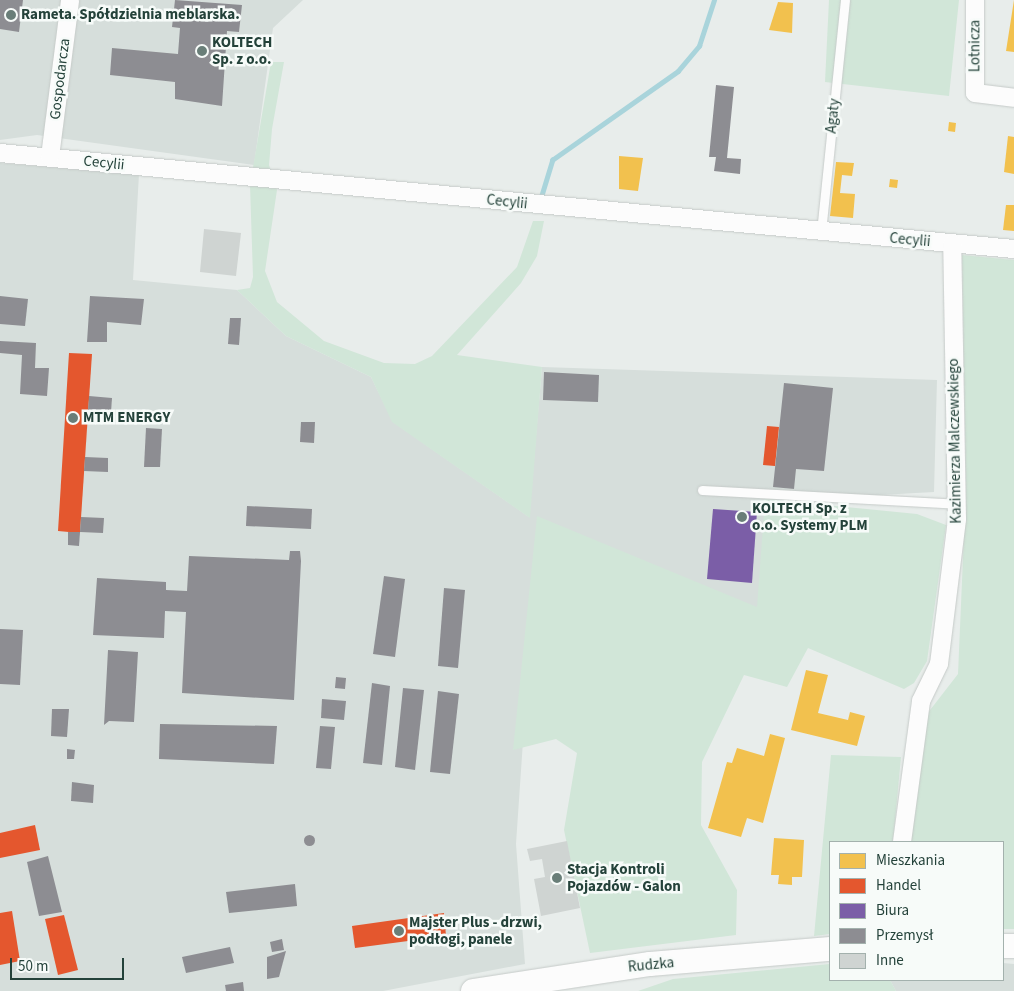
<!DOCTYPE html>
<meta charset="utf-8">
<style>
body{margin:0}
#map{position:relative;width:1014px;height:991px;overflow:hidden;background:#e8edeb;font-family:"Source Sans 3",sans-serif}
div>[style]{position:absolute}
.built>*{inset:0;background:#d6dedb}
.green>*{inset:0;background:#d1e6d8}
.homes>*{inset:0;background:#f2c14e}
.shops>*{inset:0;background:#e4572e}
.offices>*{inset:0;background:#7b5ea7}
.industry>*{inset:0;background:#8d8d92}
.round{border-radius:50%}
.stream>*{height:4.5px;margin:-2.25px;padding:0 2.25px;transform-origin:2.25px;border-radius:2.25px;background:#a9d4db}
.building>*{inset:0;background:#cfd4d2}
.roads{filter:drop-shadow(0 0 1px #c5cac8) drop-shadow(0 0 1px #c5cac8)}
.lane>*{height:9px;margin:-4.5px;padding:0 4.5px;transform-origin:4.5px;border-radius:4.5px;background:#fcfcfc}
.street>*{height:18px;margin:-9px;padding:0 9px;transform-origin:9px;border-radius:9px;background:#fcfcfc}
.secondary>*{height:24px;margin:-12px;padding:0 12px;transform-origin:12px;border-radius:12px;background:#fcfcfc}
.dots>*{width:14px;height:14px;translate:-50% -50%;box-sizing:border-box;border:2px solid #f7fbf9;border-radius:50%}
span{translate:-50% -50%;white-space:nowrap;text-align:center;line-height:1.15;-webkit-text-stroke:5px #f7fbf9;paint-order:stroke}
.poi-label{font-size:15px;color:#24423a;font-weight:700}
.left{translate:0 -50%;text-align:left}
.street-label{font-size:15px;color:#24423a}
.legend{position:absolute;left:829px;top:841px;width:175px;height:140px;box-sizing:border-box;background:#f7fbf9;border:1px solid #a3b1ad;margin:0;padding:6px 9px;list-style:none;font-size:15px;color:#24423a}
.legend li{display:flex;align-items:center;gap:10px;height:25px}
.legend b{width:25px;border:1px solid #a3b1ad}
.scale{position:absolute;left:10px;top:958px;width:114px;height:22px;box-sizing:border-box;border:2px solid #24423a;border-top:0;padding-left:6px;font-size:15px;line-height:18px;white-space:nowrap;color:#24423a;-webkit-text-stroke:4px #f7fbf9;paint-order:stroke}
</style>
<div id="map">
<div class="built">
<i style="clip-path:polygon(0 0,303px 0,273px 28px,254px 165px,37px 135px,0 140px)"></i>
<i style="clip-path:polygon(0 163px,139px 174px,133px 280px,237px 290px,286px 336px,371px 377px,393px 422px,529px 517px,542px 367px,937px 380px,934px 492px,771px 501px,763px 616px,538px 521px,516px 844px,525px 964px,383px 991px,0 991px)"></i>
<i style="clip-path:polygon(1003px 963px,1014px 964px,1014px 991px,896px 991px,890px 980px,1003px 980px)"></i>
</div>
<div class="green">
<i style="clip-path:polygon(829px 0,959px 0,949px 96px,825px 82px)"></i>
<i style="clip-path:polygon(271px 62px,284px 62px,272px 129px,269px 165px,277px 190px,265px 271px,277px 302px,324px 341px,384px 363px,415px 364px,432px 356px,517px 267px,533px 221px,544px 221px,537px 256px,521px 283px,457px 355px,542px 367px,530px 518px,392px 422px,371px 377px,286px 336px,237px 290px,250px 288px,253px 277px,250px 185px)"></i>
<i style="clip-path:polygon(962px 255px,1014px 260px,1014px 929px,1003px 929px,1003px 842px,909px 842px,927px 714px,958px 674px,966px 488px)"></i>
<i style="clip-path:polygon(765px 499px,917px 514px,946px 525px,927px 661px,914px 683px,904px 689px,808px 648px,787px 687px,744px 675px,702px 762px,701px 825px,737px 890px,736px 935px,590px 953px,564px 830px,577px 753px,556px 739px,513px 750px,537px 516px,757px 607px)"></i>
<i style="clip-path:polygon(831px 755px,901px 757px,893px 842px,830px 842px,830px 934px,814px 936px)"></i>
<i style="clip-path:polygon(830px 964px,830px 980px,890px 980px,896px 991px,638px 991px,673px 979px)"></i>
</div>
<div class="homes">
<i style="clip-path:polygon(1014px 0,1014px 52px,1006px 51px)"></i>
<i style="clip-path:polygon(778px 2px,793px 3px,792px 33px,769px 30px)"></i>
<i style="clip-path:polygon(949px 122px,956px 123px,955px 132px,948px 131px)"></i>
<i style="clip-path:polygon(1008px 136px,1014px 137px,1014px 174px,1004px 172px)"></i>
<i style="clip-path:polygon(619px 156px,643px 158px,638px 191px,619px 189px)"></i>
<i style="clip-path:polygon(836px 162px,854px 163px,852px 176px,842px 175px,840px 193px,855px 194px,853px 218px,830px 216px)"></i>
<i style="clip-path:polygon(890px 179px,898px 180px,897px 188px,889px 187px)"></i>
<i style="clip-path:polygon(1006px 205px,1014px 205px,1014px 231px,1003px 230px)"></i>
<i style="clip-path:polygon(806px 670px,828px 675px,818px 713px,848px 720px,850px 712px,865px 716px,857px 746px,791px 730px)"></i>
<i style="clip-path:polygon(770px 734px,785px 738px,763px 823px,747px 818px,741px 837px,708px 828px,727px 762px,732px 763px,737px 748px,764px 756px)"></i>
<i style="clip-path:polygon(774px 838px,804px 840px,802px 877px,792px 877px,792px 885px,778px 884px,779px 875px,771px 875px)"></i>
</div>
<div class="shops">
<i style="clip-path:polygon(69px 353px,92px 354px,80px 533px,58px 531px)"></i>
<i style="clip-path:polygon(767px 426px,779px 427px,775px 466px,763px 465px)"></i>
<i style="clip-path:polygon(35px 825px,40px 850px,0 858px,0 833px)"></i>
<i style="clip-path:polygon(12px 911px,20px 961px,0 965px,0 913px)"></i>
<i style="clip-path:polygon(444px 913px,446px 936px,355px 948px,352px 926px)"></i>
<i style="clip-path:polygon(64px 915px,78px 970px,58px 975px,45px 919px)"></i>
</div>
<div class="offices">
<i style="clip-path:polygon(713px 509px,757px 512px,752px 583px,707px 579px)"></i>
</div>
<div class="industry">
<i style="clip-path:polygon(0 0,23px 0,19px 32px,0 29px)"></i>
<i style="clip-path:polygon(175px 0,242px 5px,239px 32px,227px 31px,222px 106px,175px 99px,175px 82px,110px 75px,112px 48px,178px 54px,180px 28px,172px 27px)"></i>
<i style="clip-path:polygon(716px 85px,734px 87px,727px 158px,741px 159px,740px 174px,714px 171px,716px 157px,709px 157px)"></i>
<i style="clip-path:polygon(0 296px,28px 299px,25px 326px,0 324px)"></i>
<i style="clip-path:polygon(90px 296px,144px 299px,141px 325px,107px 322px,107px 342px,87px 342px)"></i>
<i style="clip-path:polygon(230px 318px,241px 318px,239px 345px,228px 344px)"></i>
<i style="clip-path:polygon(0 341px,36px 343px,35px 368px,49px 368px,47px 396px,20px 394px,22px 355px,0 353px)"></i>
<i style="clip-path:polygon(544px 372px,599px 375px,598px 402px,543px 400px)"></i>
<i style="clip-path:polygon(784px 383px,833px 388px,824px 471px,796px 469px,794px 489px,773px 487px)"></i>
<i style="clip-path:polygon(89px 396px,112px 398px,111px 412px,88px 411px)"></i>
<i style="clip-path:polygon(301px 422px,315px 422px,314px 443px,300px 442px)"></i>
<i style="clip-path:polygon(146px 428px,162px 429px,160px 467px,144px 467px)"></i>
<i style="clip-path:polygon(85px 457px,108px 458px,108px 472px,84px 471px)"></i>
<i style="clip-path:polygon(247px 506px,312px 509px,311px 529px,246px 526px)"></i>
<i style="clip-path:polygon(81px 517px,104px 518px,103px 533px,80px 532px)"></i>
<i style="clip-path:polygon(68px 532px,80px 532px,79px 546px,68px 545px)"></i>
<i style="clip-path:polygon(290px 551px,300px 551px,301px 561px,294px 700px,182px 693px,186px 612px,165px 611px,164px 638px,93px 635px,97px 578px,166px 582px,166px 590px,187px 591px,189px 556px,289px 560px)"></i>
<i style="clip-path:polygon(384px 576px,405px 579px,395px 657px,373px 654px)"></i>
<i style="clip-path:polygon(444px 588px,465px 590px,458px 668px,438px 666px)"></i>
<i style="clip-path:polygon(0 629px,23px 630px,20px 685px,0 684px)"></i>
<i style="clip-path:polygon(108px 650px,138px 652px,134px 722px,109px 721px,104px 725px)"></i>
<i style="clip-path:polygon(336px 677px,346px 678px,345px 689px,335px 688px)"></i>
<i style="clip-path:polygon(372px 683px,390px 686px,382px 765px,363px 763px)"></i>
<i style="clip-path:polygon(403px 688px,424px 690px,415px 770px,395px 767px)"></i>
<i style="clip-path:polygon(438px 691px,459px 694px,450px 774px,430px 772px)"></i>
<i style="clip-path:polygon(322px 699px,346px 701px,344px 720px,321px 718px)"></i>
<i style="clip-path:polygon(52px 709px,69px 709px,67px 737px,51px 736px)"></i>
<i style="clip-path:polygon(160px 724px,277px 726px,274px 764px,159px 759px)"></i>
<i style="clip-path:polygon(320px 726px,335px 727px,331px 769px,316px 768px)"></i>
<i style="clip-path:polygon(67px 749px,75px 750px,74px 759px,67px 759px)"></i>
<i style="clip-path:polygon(72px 782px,94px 785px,93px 803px,71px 801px)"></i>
<i class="round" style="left:303.5px;top:834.5px;width:11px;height:11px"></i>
<i style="clip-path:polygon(48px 856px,62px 912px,39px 916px,27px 862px)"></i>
<i style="clip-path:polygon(295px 884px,297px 906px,229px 913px,226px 892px)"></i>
<i style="clip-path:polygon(282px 939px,284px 950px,272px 952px,270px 942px)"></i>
<i style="clip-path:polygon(230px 947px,234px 963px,186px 973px,182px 957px)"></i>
<i style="clip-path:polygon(286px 951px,279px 977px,267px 979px,267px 957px)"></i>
<i style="clip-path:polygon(243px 982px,244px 991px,226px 991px,225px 985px)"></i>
</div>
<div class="stream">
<i style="left:541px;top:197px;width:39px;rotate:-73deg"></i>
<i style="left:552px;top:160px;width:154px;rotate:-35.2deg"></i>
<i style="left:678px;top:71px;width:33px;rotate:-50deg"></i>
<i style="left:699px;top:46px;width:48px;rotate:-71.9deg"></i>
</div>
<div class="building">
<i style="clip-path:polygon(204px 229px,241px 233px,236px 276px,200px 272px)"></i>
<i style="clip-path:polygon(567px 841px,580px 908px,541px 916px,534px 879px,545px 877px,542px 859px,530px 861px,527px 849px)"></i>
</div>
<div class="roads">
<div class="lane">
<i style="left:821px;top:232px;width:233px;rotate:-84.1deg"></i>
<i style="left:702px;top:490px;width:255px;rotate:3.1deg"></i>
</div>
<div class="street">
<i style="left:975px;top:0;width:93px;rotate:90deg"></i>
<i style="left:975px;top:93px;width:39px;rotate:7deg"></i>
<i style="left:0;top:153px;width:1019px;rotate:5.41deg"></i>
<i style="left:50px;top:157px;width:158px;rotate:-82.7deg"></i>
<i style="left:902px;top:842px;width:142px;rotate:-82.3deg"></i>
<i style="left:921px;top:701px;width:41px;rotate:-64.1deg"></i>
<i style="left:939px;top:664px;width:146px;rotate:-82.9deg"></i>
<i style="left:957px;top:519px;width:275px;rotate:-91deg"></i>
</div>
<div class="secondary">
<i style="left:1003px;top:946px;width:11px"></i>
<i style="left:473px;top:991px;width:179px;rotate:-8.7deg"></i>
<i style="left:650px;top:964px;width:181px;rotate:-4.8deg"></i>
</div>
</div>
<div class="dots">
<i style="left:11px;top:15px;background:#697e78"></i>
<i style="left:202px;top:51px;background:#697e78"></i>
<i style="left:73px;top:418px;background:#697e78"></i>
<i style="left:742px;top:517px;background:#697e78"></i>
<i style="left:557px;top:878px;background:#697e78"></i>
<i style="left:399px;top:931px;background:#697e78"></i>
</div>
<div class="poi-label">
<span class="left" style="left:21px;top:15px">Rameta. Spółdzielnia meblarska.</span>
<span class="left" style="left:212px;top:51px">KOLTECH<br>Sp. z o.o.</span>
<span class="left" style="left:83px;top:418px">MTM ENERGY</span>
<span class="left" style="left:752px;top:517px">KOLTECH Sp. z<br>o.o. Systemy PLM</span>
<span class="left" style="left:567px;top:878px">Stacja Kontroli<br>Pojazdów - Galon</span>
<span class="left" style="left:409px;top:931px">Majster Plus - drzwi,<br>podłogi, panele</span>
</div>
<div class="street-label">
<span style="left:975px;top:46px;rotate:-90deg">Lotnicza</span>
<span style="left:60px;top:79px;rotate:-83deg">Gospodarcza</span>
<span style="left:833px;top:116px;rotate:-84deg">Agaty</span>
<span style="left:104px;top:163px;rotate:6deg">Cecylii</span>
<span style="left:507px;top:202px;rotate:6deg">Cecylii</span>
<span style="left:910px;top:240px;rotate:5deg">Cecylii</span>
<span style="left:955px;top:441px;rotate:-91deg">Kazimierza Malczewskiego</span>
<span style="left:651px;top:965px;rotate:-6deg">Rudzka</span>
</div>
<ul class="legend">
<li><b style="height:14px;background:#f2c14e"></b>Mieszkania</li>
<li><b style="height:14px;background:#e4572e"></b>Handel</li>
<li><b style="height:14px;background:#7b5ea7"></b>Biura</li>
<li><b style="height:14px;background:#8d8d92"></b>Przemysł</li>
<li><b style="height:14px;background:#cfd4d2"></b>Inne</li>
</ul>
<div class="scale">50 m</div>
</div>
